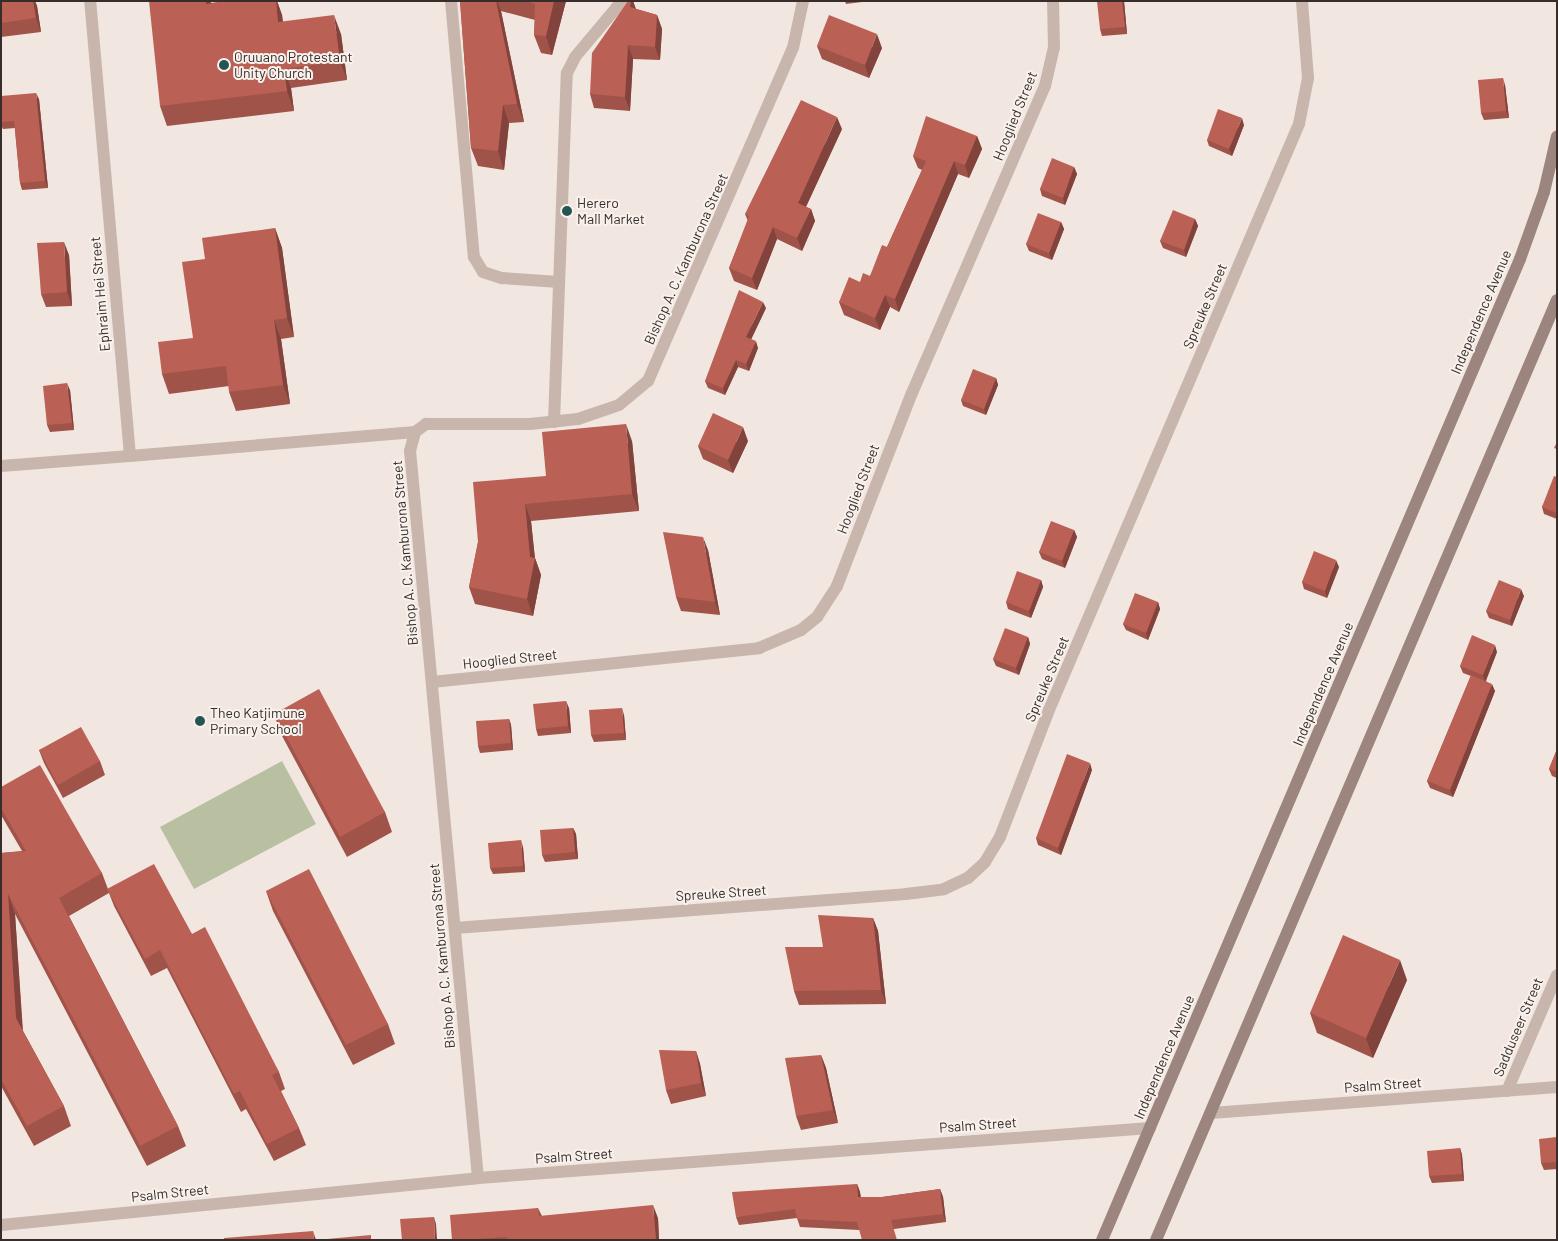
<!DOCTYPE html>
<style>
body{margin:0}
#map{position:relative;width:1558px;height:1241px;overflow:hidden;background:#f1e7e0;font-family:Barlow,sans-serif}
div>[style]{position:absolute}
.green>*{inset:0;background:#b9bfa1}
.lane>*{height:12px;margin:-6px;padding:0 6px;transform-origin:6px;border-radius:6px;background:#c8b6ad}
.street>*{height:12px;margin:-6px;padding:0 6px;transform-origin:6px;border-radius:6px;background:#c8b6ad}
.secondary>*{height:12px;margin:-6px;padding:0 6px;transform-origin:6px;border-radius:6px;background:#9c857e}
.wall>*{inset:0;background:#a05349}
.shaded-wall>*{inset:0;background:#82433c}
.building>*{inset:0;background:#ba6055}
.dots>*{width:14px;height:14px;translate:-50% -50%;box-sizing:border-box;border:2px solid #f9f1ec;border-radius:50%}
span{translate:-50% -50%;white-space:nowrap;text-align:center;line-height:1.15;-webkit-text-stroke:4px #f9f1ec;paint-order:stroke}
.poi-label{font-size:14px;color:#372d2b}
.left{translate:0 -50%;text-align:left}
.street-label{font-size:14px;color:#372d2b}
.frame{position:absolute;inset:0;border:2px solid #372d2b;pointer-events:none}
</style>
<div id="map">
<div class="green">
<i style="clip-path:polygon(282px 761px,316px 824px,194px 889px,160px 827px)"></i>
</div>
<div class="lane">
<i style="left:451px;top:1px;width:257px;rotate:84.9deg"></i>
<i style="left:474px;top:257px;width:17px;rotate:59deg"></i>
<i style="left:483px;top:272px;width:20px;rotate:18deg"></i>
<i style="left:502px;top:278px;width:57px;rotate:4deg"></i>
<i style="left:554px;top:422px;width:349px;rotate:-87.9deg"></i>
<i style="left:567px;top:73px;width:18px;rotate:-63deg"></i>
<i style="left:575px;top:57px;width:73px;rotate:-50deg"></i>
<i style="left:130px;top:456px;width:286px;rotate:-4.8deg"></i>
</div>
<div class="street">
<i style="left:1px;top:466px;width:129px;rotate:-4.4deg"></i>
<i style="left:130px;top:456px;width:457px;rotate:-95deg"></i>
<i style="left:432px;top:682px;width:329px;rotate:-5.9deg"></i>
<i style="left:759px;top:648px;width:46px;rotate:-23.2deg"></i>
<i style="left:801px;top:630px;width:21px;rotate:-39deg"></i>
<i style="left:817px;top:617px;width:37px;rotate:-57deg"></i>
<i style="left:837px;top:586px;width:207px;rotate:-68.8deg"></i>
<i style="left:912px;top:393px;width:335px;rotate:-66.6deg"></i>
<i style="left:1045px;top:86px;width:39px;rotate:-77deg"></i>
<i style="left:1054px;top:48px;width:47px;rotate:-91.2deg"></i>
<i style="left:455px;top:928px;width:452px;rotate:-4.3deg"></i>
<i style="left:906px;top:894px;width:38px;rotate:-7deg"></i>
<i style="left:944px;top:889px;width:26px;rotate:-25deg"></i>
<i style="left:968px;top:878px;width:23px;rotate:-43deg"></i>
<i style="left:985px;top:862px;width:29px;rotate:-59deg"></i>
<i style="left:1000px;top:837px;width:136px;rotate:-68.9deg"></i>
<i style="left:1049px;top:710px;width:637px;rotate:-66.9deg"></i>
<i style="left:1299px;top:124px;width:47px;rotate:-78.9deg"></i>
<i style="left:1308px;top:78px;width:77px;rotate:-94.5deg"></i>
<i style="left:1507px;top:1091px;width:126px;rotate:-66.7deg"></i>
<i style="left:1211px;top:1113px;width:347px;rotate:-4.3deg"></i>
<i style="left:478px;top:1178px;width:730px;rotate:-95.34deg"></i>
<i style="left:410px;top:451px;width:20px;rotate:-75deg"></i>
<i style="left:415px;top:432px;width:14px;rotate:-36deg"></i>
<i style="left:426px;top:424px;width:104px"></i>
<i style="left:530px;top:424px;width:48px;rotate:-5.9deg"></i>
<i style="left:578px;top:419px;width:43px;rotate:-18.9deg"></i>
<i style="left:619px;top:405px;width:38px;rotate:-40deg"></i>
<i style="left:648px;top:381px;width:363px;rotate:-66.5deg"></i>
<i style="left:793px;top:48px;width:48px;rotate:-78deg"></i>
<i style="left:1px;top:1225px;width:479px;rotate:-5.6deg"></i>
<i style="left:478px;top:1178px;width:674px;rotate:-4.26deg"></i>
</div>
<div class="secondary">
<i style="left:1102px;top:1240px;width:1066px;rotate:-66.92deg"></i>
<i style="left:1520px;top:259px;width:71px;rotate:-70.3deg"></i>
<i style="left:1544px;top:192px;width:57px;rotate:-76.9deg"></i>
<i style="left:1156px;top:1240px;width:1022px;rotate:-66.9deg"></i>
</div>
<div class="wall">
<i style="clip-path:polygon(1px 1px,35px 1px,37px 6px,41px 32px,1px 37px)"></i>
<i style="clip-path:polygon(227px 1px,277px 1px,282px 15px,283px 22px,341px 34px,347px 80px,291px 88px,294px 111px,167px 126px,160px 106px,211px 3px)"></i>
<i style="clip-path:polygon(460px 1px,566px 1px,552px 55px,541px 53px,534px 35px,535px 20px,501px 11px,524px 122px,509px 123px,504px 170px,478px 166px,471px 148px)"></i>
<i style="clip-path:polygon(628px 1px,633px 1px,636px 9px,657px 15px,662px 29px,660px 60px,633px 59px,630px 111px,594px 108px,590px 94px)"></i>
<i style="clip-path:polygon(845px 1px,870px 1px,846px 4px)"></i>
<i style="clip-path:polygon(1124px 1px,1127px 34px,1102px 36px,1100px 29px)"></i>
<i style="clip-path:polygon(817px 46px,882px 48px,869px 78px,822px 59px)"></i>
<i style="clip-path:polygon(1505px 85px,1509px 118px,1484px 120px,1481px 113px)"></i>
<i style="clip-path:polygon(1px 96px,39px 99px,48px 188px,22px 190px,20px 183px,15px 128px,3px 129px,1px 125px)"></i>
<i style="clip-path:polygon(1244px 125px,1232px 156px,1209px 146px,1207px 140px)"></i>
<i style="clip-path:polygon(842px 129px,806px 207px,811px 209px,815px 221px,802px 251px,777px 239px,757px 290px,734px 281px,729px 268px,748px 221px,745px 214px)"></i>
<i style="clip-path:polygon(977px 136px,982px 149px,969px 178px,958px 174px,899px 312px,890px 307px,880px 330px,844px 315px,839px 302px,860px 282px,870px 276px,887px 247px,922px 170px,918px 168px,913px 156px)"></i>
<i style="clip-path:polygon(1074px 167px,1077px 174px,1065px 205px,1042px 196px,1040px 189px)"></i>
<i style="clip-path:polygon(1195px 219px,1198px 226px,1186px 257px,1163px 248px,1160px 241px)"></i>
<i style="clip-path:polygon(1061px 222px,1064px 229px,1052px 260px,1029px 251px,1026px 244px)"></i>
<i style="clip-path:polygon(275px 228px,282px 248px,294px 337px,281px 339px,290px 404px,236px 411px,229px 392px,229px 386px,169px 394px,162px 374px,193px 338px,205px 259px)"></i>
<i style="clip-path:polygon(69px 255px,72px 306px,46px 307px,41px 294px)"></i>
<i style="clip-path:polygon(766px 308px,751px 339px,758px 348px,749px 371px,738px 367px,725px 395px,708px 388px,705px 381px)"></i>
<i style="clip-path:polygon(996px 378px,998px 385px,986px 415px,963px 406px,961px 400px)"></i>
<i style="clip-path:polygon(70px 390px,74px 430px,50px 432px,47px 425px)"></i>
<i style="clip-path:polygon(632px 441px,639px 511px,531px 521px,535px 558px,541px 575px,533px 616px,475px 604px,469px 587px,478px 542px,546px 476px)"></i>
<i style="clip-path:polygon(748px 441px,733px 473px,703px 459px,698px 446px)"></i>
<i style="clip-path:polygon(1557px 477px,1557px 519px,1544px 514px,1542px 507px)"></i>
<i style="clip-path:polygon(1074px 530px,1077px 537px,1065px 568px,1042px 559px,1039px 552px)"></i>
<i style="clip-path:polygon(708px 550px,720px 615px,681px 611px,676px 597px)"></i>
<i style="clip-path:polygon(1339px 567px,1327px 598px,1304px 589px,1302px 582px)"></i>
<i style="clip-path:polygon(1041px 580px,1043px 587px,1031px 618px,1008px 609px,1006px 602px)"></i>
<i style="clip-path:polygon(1524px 596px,1512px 626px,1489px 618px,1486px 611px)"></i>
<i style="clip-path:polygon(1158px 602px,1160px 609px,1148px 640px,1126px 630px,1123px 624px)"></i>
<i style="clip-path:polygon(1028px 637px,1030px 644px,1019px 675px,996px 666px,993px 659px)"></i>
<i style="clip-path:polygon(1497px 652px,1486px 681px,1495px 691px,1453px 797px,1430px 788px,1427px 781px,1471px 676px,1463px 673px,1460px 666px)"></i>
<i style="clip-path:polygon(569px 708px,571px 733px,538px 736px,536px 729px)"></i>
<i style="clip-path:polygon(274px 714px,385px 812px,392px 832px,347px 857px,281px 734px)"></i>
<i style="clip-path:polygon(624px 715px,626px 740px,594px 742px,591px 735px)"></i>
<i style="clip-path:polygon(509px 719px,511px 725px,513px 750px,480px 753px,478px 746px)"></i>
<i style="clip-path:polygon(1557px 749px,1557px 778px,1552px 776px,1549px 769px)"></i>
<i style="clip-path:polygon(39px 750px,100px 761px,105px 775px,63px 798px,44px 763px)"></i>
<i style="clip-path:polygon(1092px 770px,1061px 855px,1038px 845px,1036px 838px)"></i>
<i style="clip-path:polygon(1px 787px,102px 873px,108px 889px,192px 934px,279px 1072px,285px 1089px,281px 1091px,299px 1128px,306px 1145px,274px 1161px,246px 1109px,241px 1112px,167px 968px,151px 976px,114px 906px,109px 893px,69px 916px,178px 1126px,186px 1146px,147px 1166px,15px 914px,23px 1031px,64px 1106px,71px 1126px,34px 1146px,1px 1086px,1px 853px,22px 851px,1px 815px)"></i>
<i style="clip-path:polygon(573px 828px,576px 834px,578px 859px,545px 862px,542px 855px)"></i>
<i style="clip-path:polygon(523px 847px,525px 872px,493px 874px,490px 868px)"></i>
<i style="clip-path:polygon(266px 891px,388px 1024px,395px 1044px,353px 1065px,273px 911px)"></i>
<i style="clip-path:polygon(873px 918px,878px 931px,886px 1004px,799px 1005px,794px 991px,823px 947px)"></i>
<i style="clip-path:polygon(1407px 980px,1373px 1058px,1317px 1033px,1310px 1013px)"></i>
<i style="clip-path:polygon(696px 1051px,700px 1064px,706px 1096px,671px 1104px,666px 1090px)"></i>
<i style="clip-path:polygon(821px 1055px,826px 1068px,838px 1123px,801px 1130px,796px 1116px)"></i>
<i style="clip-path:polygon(1557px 1137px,1557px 1169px,1544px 1170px,1541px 1163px)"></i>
<i style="clip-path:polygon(1460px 1148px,1462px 1155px,1464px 1181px,1432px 1183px,1429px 1176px)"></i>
<i style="clip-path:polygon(857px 1184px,860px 1192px,861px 1197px,882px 1197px,940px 1189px,943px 1197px,946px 1222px,894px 1229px,859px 1230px,800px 1227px,797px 1218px,739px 1225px,736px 1217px)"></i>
<i style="clip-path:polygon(538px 1208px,542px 1216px,658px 1218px,659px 1240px,452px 1240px)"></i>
</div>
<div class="shaded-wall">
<i style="clip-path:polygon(33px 1px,35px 1px,37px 6px,41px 32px,36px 18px)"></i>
<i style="clip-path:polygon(206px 1px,211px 1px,213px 23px,206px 4px)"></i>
<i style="clip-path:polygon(276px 1px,277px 1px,282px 15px,285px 42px,278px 22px)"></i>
<i style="clip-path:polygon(496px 1px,497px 1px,501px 11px,524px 122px,517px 104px)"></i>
<i style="clip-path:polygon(554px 1px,566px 1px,552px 55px,546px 36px)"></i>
<i style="clip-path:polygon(631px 1px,633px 1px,636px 10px,630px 7px)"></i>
<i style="clip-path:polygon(1122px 1px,1124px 1px,1127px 34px,1125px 27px)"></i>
<i style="clip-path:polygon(334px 15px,341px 34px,347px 80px,340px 61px)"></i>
<i style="clip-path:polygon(657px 15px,662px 29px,660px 60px,655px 47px)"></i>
<i style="clip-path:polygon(877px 34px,882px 48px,869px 78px,865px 65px)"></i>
<i style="clip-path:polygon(628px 45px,633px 59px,630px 111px,625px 97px)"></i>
<i style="clip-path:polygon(284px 69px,291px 88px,294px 111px,287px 91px)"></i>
<i style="clip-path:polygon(1503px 78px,1505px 85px,1509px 118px,1506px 111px)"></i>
<i style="clip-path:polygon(36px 93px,39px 99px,48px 188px,45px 181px)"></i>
<i style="clip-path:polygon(503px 105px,509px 123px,504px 170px,498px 151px)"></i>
<i style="clip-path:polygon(837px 117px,842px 129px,802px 215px,798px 203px)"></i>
<i style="clip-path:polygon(1242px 118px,1244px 125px,1232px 156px,1229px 149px)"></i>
<i style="clip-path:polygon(977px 136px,982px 149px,969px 178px,965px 165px)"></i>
<i style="clip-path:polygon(954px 161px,958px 174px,899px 312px,895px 299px)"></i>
<i style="clip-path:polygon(1074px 167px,1077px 174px,1065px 205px,1063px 198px)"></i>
<i style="clip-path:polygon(811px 209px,815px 221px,802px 251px,797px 238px)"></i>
<i style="clip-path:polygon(1195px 219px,1198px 226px,1186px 257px,1184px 250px)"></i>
<i style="clip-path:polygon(1061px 222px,1064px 229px,1052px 260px,1049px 253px)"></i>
<i style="clip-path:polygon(773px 227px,777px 239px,757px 290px,752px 278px)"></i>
<i style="clip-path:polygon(275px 228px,282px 248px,294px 337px,287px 318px)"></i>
<i style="clip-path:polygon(64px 242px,69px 255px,72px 306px,67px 292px)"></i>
<i style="clip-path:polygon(885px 295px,890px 307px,880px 330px,875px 318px)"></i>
<i style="clip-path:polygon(763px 302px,766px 308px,749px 344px,746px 337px)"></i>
<i style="clip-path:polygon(274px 320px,281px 339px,290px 404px,283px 385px)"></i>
<i style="clip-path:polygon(756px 341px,758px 348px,749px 371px,746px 364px)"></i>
<i style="clip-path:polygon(736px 360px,738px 367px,725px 395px,723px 388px)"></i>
<i style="clip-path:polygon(996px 378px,998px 385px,986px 415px,984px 409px)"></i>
<i style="clip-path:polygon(67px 383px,70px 390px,74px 430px,72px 423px)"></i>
<i style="clip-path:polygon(626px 424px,632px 441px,639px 511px,632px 494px)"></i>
<i style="clip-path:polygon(743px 427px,748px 441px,733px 473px,728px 460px)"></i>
<i style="clip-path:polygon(525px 504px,531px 521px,535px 560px,535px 558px,541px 575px,533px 616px,527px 599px,530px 557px)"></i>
<i style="clip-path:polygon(1074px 530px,1077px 537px,1065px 568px,1062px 561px)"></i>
<i style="clip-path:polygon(703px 537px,708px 550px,720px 615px,715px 602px)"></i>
<i style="clip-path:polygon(1336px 560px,1339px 567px,1327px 598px,1325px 591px)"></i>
<i style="clip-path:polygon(1041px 580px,1043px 587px,1031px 618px,1029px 611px)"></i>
<i style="clip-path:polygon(1521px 589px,1524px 596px,1512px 626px,1510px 620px)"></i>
<i style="clip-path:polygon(1158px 602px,1160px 609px,1148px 640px,1146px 633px)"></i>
<i style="clip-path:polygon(1028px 637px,1030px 644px,1019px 675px,1016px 668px)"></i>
<i style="clip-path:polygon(1495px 645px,1497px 652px,1485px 682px,1483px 675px)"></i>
<i style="clip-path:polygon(1492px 684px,1495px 691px,1453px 797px,1450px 790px)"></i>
<i style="clip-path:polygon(566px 701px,569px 708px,571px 733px,568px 726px)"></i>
<i style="clip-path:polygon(622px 708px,624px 715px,626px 740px,624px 733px)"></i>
<i style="clip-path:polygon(509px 719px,511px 725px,513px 750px,511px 743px)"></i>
<i style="clip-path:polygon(1090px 763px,1092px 770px,1061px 855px,1058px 848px)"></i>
<i style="clip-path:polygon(573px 828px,576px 834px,578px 859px,575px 852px)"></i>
<i style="clip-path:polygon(521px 840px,523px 847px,525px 872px,523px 866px)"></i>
<i style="clip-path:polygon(8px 894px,15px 914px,23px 1038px,16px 1018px)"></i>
<i style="clip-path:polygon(873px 918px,878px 931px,886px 1004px,881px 990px)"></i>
<i style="clip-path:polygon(1400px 960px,1407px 980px,1373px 1058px,1366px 1038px)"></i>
<i style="clip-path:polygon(696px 1051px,700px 1064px,706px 1096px,701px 1083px)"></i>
<i style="clip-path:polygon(821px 1055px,826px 1068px,838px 1123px,833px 1110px)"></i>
<i style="clip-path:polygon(1460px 1148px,1462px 1155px,1464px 1181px,1462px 1174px)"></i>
<i style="clip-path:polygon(857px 1184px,860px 1192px,861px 1205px,858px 1197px)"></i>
<i style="clip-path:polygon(940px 1189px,943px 1197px,946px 1222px,943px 1214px)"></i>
<i style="clip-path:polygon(653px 1205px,658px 1218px,659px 1240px,656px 1240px)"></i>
<i style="clip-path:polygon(434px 1217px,436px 1224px,437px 1240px,435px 1240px)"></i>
<i style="clip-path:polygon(313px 1231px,316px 1240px,314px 1240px)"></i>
</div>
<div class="building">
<i style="clip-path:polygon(1px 1px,33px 1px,36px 18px,1px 23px)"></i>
<i style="clip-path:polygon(149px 1px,206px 1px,206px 4px,227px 1px,276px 1px,278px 22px,334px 15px,340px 61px,284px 69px,287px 91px,160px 106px)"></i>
<i style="clip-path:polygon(460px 1px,496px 1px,517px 104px,503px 105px,498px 151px,471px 148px)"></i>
<i style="clip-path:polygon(526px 1px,554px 1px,546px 36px,534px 35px,535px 4px)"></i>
<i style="clip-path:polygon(628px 1px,631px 1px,630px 7px,657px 15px,655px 47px,628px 45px,625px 97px,590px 94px,592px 53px)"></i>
<i style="clip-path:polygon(1097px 1px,1122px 1px,1125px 27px,1100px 29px)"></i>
<i style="clip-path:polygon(829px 15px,877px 34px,865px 65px,817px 46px)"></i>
<i style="clip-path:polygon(1503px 78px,1506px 111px,1481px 113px,1478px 80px)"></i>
<i style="clip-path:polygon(36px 93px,45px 181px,20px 183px,14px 121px,1px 122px,1px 96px)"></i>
<i style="clip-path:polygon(801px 100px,837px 117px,798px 203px,811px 209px,797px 238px,773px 227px,752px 278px,729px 268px,749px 216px,745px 214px)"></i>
<i style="clip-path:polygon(1218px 109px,1242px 118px,1229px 149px,1207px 140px)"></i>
<i style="clip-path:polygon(926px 116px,977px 136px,965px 165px,954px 161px,895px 299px,885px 295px,875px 318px,839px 302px,849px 277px,860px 282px,863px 273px,870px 276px,882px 245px,887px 247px,926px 161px,913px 156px)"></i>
<i style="clip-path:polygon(1052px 158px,1074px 167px,1063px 198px,1040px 189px)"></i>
<i style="clip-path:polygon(1173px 210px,1195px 219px,1184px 250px,1160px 241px)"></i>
<i style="clip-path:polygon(1038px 213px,1061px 222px,1049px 253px,1026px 244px)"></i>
<i style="clip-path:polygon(275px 228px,287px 318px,274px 320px,283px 385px,229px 392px,226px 366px,162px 374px,158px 342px,193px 338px,182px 262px,205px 259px,202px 238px)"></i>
<i style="clip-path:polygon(64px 242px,67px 292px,41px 294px,37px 243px)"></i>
<i style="clip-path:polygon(739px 290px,763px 302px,746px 337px,756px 341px,746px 364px,736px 360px,723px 388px,705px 381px)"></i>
<i style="clip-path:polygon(973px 369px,996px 378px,984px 409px,961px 400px)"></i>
<i style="clip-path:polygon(67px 383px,72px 423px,47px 425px,43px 386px)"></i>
<i style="clip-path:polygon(713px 413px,743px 427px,728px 460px,698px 446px)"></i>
<i style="clip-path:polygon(626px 424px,632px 494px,525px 504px,530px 557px,535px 558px,527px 599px,469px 587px,478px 542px,473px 482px,546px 476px,542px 432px)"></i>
<i style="clip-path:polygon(1557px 442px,1557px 449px,1554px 448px)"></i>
<i style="clip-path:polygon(1554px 476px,1557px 477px,1557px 513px,1542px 507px)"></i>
<i style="clip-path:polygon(1051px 521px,1074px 530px,1062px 561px,1039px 552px)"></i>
<i style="clip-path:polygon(663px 532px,703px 537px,715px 602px,676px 597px)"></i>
<i style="clip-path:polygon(1314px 551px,1336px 560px,1325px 591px,1302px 582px)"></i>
<i style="clip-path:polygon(1017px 571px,1041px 580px,1029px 611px,1006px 602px)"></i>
<i style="clip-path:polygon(1499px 580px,1521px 589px,1510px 620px,1486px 611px)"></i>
<i style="clip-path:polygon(1135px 593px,1158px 602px,1146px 633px,1123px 624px)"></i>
<i style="clip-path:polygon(1005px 628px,1028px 637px,1016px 668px,993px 659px)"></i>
<i style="clip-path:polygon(1472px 635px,1495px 645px,1483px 675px,1460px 666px)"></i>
<i style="clip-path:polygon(1471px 675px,1492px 684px,1450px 790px,1427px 781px)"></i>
<i style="clip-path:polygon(319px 689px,385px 812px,340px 837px,274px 714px)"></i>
<i style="clip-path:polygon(566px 701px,568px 726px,536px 729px,533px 704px)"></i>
<i style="clip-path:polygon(622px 708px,624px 733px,591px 735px,589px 710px)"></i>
<i style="clip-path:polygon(509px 719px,511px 743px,478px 746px,476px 721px)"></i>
<i style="clip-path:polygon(81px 727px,100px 761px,58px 785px,39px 750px)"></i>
<i style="clip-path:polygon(1557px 749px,1557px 772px,1549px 769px)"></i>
<i style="clip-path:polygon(1067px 754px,1090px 763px,1058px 848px,1036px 838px)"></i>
<i style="clip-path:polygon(40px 765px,102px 873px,59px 898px,178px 1126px,140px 1146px,8px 894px,16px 1018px,64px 1106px,27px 1126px,1px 1079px,1px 853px,26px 851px,1px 808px,1px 787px)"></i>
<i style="clip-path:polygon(573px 828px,575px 852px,542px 855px,540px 830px)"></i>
<i style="clip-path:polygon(521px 840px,523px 866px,490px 868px,488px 843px)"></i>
<i style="clip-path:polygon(154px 864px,192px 934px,205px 927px,279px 1072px,272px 1075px,299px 1128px,267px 1144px,240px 1091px,234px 1094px,160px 950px,145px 959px,107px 889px)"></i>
<i style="clip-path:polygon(309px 869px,388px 1024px,346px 1045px,266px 891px)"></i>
<i style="clip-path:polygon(818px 915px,873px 918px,881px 990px,794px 991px,785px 947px,823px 947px)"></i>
<i style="clip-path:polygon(1343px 935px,1400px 960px,1366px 1038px,1310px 1013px)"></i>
<i style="clip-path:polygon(659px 1050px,696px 1051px,701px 1083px,666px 1090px)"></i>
<i style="clip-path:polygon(821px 1055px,833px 1110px,796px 1116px,785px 1058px)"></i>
<i style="clip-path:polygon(1557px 1137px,1557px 1162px,1541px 1163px,1539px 1139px)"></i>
<i style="clip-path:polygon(1460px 1148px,1462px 1174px,1429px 1176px,1427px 1151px)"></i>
<i style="clip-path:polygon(857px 1184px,858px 1197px,882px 1197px,940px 1189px,943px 1214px,891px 1220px,897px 1240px,862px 1240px,857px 1222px,797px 1219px,795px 1209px,736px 1217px,732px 1192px)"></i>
<i style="clip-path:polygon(653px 1205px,656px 1240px,508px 1240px,507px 1237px,465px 1240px,452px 1240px,450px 1215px,538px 1208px,539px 1216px)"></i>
<i style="clip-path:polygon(434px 1217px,435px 1240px,402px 1240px,400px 1219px)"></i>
<i style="clip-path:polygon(313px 1231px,314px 1240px,224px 1240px,224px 1238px)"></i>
<i style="clip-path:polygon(371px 1235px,371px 1240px,316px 1240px)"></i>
</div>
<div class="dots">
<i style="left:224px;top:65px;background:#245552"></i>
<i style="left:567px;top:211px;background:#245552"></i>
<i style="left:200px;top:721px;background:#245552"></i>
</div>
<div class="poi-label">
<span class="left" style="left:234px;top:65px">Oruuano Protestant<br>Unity Church</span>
<span class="left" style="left:577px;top:211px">Herero<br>Mall Market</span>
<span class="left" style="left:210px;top:721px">Theo Katjimune<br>Primary School</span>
</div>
<div class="street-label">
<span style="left:1015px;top:116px;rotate:-68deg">Hooglied Street</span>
<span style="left:686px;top:259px;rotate:-66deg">Bishop A. C. Kamburona Street</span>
<span style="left:100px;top:294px;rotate:-95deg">Ephraim Hei Street</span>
<span style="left:1205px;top:306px;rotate:-67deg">Spreuke Street</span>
<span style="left:1481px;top:312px;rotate:-67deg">Independence Avenue</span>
<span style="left:858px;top:489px;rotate:-69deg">Hooglied Street</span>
<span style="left:405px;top:553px;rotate:-95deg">Bishop A. C. Kamburona Street</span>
<span style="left:510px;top:659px;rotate:-6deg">Hooglied Street</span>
<span style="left:1047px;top:679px;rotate:-67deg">Spreuke Street</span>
<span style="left:1323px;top:684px;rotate:-67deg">Independence Avenue</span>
<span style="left:721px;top:893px;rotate:-4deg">Spreuke Street</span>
<span style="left:442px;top:956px;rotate:-95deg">Bishop A. C. Kamburona Street</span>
<span style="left:1518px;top:1027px;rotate:-67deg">Sadduseer Street</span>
<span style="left:1164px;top:1057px;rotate:-67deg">Independence Avenue</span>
<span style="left:1383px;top:1085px;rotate:-4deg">Psalm Street</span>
<span style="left:978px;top:1125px;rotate:-4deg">Psalm Street</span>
<span style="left:574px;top:1156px;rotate:-4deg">Psalm Street</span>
<span style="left:170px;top:1193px;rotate:-6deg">Psalm Street</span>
</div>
<div class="frame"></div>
</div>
